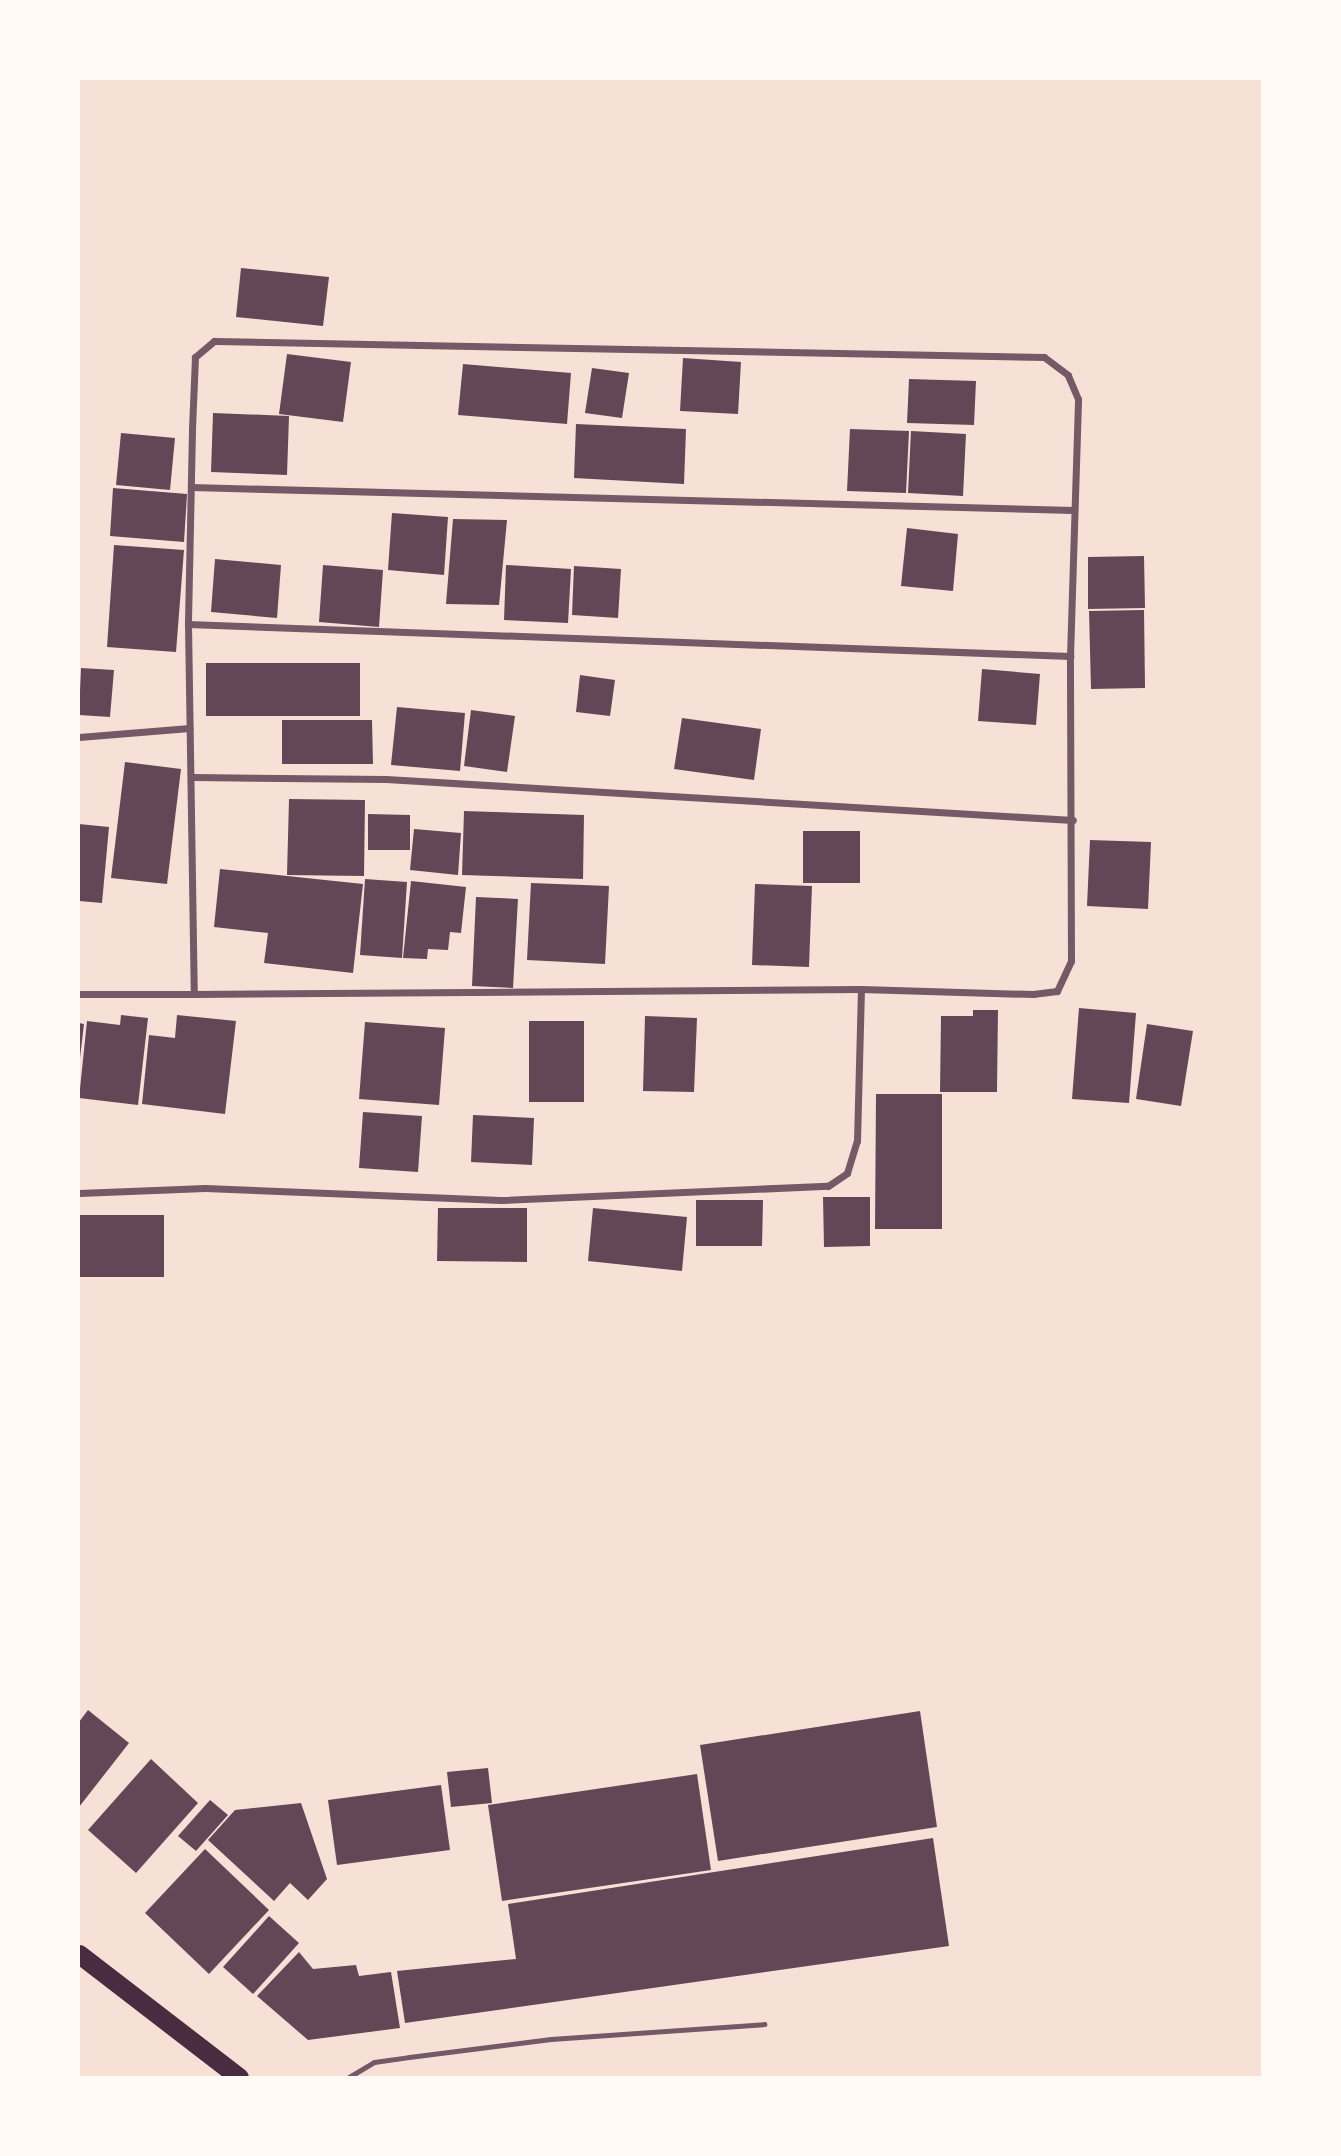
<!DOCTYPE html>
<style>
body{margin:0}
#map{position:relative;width:1341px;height:2156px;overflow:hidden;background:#f7e1d7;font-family:"Fira Sans",sans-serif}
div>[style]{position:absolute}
.building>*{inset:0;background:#644757}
.service>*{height:5px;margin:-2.5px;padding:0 2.5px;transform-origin:2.5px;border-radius:2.5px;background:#755966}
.minor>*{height:7px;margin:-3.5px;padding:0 3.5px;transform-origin:3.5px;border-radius:3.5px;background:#755966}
.trunk>*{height:19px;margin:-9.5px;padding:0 9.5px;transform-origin:9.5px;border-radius:9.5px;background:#4a2c40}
span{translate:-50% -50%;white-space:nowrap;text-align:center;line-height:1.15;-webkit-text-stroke:7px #fffaf5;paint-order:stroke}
.frame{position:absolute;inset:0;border:80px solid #fffaf5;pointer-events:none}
</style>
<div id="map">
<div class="building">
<i style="clip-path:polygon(241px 268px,329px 277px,323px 326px,236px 317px)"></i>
<i style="clip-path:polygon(287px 354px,351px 362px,343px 422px,279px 414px)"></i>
<i style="clip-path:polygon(683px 358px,741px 362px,738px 414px,680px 411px)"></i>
<i style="clip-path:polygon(463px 364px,571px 373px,567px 424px,458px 415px)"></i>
<i style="clip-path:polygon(592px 368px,629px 373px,622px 418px,585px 413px)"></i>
<i style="clip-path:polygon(909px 379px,976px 381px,974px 425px,907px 423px)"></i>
<i style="clip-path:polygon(213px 413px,289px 416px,287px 475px,211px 472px)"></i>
<i style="clip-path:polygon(576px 424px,686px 429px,684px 484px,574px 478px)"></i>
<i style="clip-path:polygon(850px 429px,909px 431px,906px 493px,847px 491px)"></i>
<i style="clip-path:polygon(911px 431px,966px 434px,963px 496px,908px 493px)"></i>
<i style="clip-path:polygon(121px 433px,175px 438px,170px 490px,116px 485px)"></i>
<i style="clip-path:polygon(113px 488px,187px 494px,184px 542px,110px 536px)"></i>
<i style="clip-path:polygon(392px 513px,448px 517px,444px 575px,388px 570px)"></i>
<i style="clip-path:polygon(453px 519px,507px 520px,499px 605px,446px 604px)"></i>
<i style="clip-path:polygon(907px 528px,958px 534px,953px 591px,901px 586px)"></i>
<i style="clip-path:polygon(114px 545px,184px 550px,176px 652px,107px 647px)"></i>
<i style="clip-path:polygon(1144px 556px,1145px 608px,1088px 609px,1088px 557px)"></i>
<i style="clip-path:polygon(215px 559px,281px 565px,277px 618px,211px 612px)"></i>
<i style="clip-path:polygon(323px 565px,383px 570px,379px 627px,319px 622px)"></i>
<i style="clip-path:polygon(506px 565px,571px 569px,568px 623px,504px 620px)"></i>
<i style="clip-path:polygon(574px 566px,621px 569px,618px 618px,572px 615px)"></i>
<i style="clip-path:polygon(1144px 610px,1145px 688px,1091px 689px,1089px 611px)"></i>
<i style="clip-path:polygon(206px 663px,360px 663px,360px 716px,206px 716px)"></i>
<i style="clip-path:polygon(81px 668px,114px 670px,110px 717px,79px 715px)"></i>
<i style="clip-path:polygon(982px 669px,1040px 674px,1036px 725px,978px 721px)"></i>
<i style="clip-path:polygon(580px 675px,615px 680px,610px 716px,576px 712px)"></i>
<i style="clip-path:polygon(397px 707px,465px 713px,460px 771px,391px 765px)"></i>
<i style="clip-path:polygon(471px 710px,515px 716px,507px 772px,464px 766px)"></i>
<i style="clip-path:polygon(682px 718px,761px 729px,754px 780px,674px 769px)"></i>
<i style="clip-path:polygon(282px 720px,372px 720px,373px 764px,282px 764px)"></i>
<i style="clip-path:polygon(125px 762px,181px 769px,167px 884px,111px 878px)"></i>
<i style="clip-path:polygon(289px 799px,365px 800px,364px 876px,287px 875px)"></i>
<i style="clip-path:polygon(464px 811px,584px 815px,583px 879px,462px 875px)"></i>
<i style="clip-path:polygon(368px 814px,410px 815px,410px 850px,368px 850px)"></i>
<i style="clip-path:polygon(79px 824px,109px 827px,102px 903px,79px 901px)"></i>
<i style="clip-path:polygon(414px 829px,461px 833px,458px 875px,410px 870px)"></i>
<i style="clip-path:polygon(803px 831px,860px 831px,860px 883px,803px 883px)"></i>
<i style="clip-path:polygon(1090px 840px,1151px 842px,1148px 909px,1087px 906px)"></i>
<i style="clip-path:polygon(220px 869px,363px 884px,353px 973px,264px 963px,268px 933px,214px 927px)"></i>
<i style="clip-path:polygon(365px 879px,407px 882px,402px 958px,360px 955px)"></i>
<i style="clip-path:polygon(411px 881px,466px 887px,461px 933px,450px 932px,448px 950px,428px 949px,427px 959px,403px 958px)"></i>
<i style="clip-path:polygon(531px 883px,609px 886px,605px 964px,527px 960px)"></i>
<i style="clip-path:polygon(755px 884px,812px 886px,809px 967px,752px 965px)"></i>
<i style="clip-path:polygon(476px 897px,518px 899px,513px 988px,472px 986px)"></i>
<i style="clip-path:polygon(1079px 1008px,1136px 1013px,1129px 1103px,1072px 1099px)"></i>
<i style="clip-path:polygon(973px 1010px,998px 1010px,997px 1092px,940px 1092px,941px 1016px,973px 1016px)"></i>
<i style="clip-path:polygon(121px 1015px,148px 1018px,138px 1105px,79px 1098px,87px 1021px,120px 1025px)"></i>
<i style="clip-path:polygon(177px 1015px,236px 1021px,225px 1114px,142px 1104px,149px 1035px,175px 1038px)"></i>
<i style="clip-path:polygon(645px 1016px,697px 1018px,694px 1092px,643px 1091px)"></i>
<i style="clip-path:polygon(529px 1021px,584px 1021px,584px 1102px,529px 1102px)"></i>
<i style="clip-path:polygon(365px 1022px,445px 1028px,439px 1105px,359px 1099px)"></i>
<i style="clip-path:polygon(79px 1023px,84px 1024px,80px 1058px,79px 1058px)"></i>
<i style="clip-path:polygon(1147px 1024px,1193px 1031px,1181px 1106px,1136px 1099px)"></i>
<i style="clip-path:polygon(876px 1094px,942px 1094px,942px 1229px,875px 1229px)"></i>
<i style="clip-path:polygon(363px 1112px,422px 1116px,418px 1172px,359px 1168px)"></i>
<i style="clip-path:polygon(473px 1115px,534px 1118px,532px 1165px,471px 1162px)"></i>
<i style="clip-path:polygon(823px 1197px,870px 1197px,870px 1246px,824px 1247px)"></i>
<i style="clip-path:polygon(696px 1200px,763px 1200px,762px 1246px,696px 1246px)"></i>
<i style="clip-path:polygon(438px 1208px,527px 1208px,527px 1262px,437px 1261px)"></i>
<i style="clip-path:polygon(593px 1208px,687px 1217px,682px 1271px,588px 1261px)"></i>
<i style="clip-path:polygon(80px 1215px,164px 1215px,164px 1277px,79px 1277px)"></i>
<i style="clip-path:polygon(88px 1710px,129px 1743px,79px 1807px,79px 1722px)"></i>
<i style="clip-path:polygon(920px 1711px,937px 1827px,718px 1861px,700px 1745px)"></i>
<i style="clip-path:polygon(151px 1759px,198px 1803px,136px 1873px,88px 1830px)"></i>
<i style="clip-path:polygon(488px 1768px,492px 1803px,451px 1807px,447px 1772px)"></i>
<i style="clip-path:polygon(697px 1774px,711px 1870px,502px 1901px,488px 1805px)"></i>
<i style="clip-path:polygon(441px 1785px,450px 1850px,337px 1865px,328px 1800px)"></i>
<i style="clip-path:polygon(210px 1800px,228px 1815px,196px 1851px,178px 1836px)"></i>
<i style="clip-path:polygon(301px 1803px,327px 1879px,308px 1900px,290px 1883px,274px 1901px,208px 1840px,235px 1810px)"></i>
<i style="clip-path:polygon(933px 1838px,949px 1946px,405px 2023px,397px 1971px,516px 1959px,508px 1904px)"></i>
<i style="clip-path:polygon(205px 1849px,269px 1910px,209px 1974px,145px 1913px)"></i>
<i style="clip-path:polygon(269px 1916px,299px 1943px,253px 1994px,223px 1967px)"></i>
<i style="clip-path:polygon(299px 1952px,313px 1969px,356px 1965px,359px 1976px,391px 1972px,400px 2028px,308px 2040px,257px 1996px)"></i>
</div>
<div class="service">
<i style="left:349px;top:2077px;width:29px;rotate:-31deg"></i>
<i style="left:374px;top:2062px;width:35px;rotate:-8deg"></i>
<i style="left:409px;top:2057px;width:143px;rotate:-7.2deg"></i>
<i style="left:551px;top:2039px;width:214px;rotate:-4deg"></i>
</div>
<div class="minor">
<i style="left:191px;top:487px;width:883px;rotate:1.49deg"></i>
<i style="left:188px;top:624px;width:883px;rotate:2.08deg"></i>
<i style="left:79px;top:737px;width:111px;rotate:-4.6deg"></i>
<i style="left:193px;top:777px;width:193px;rotate:0.6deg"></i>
<i style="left:386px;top:779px;width:688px;rotate:3.42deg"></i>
<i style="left:79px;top:994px;width:115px"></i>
<i style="left:194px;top:994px;width:667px;rotate:-0.43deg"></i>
<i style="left:861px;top:989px;width:172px;rotate:1.7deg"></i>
<i style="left:1033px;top:994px;width:24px;rotate:-7deg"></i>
<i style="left:1057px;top:991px;width:33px;rotate:-65deg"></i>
<i style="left:1071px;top:961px;width:305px;rotate:-90.2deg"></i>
<i style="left:1070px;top:656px;width:257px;rotate:-88.2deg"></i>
<i style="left:1078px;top:399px;width:26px;rotate:-113deg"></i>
<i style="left:1068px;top:375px;width:30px;rotate:-143deg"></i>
<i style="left:1044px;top:357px;width:830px;rotate:-178.9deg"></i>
<i style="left:214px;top:341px;width:25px;rotate:140deg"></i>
<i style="left:195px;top:357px;width:73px;rotate:92.4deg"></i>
<i style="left:192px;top:430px;width:194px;rotate:91.2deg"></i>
<i style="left:188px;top:624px;width:370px;rotate:89.1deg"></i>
<i style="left:79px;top:1193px;width:126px;rotate:-2.3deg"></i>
<i style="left:205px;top:1188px;width:296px;rotate:2.3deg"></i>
<i style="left:501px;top:1200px;width:327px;rotate:-2.5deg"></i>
<i style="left:828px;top:1186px;width:23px;rotate:-34deg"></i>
<i style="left:847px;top:1173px;width:34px;rotate:-73deg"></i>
<i style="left:857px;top:1141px;width:152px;rotate:-88.5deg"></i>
</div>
<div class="trunk">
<i style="left:79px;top:1954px;width:202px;rotate:37.6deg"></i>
</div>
<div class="frame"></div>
</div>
